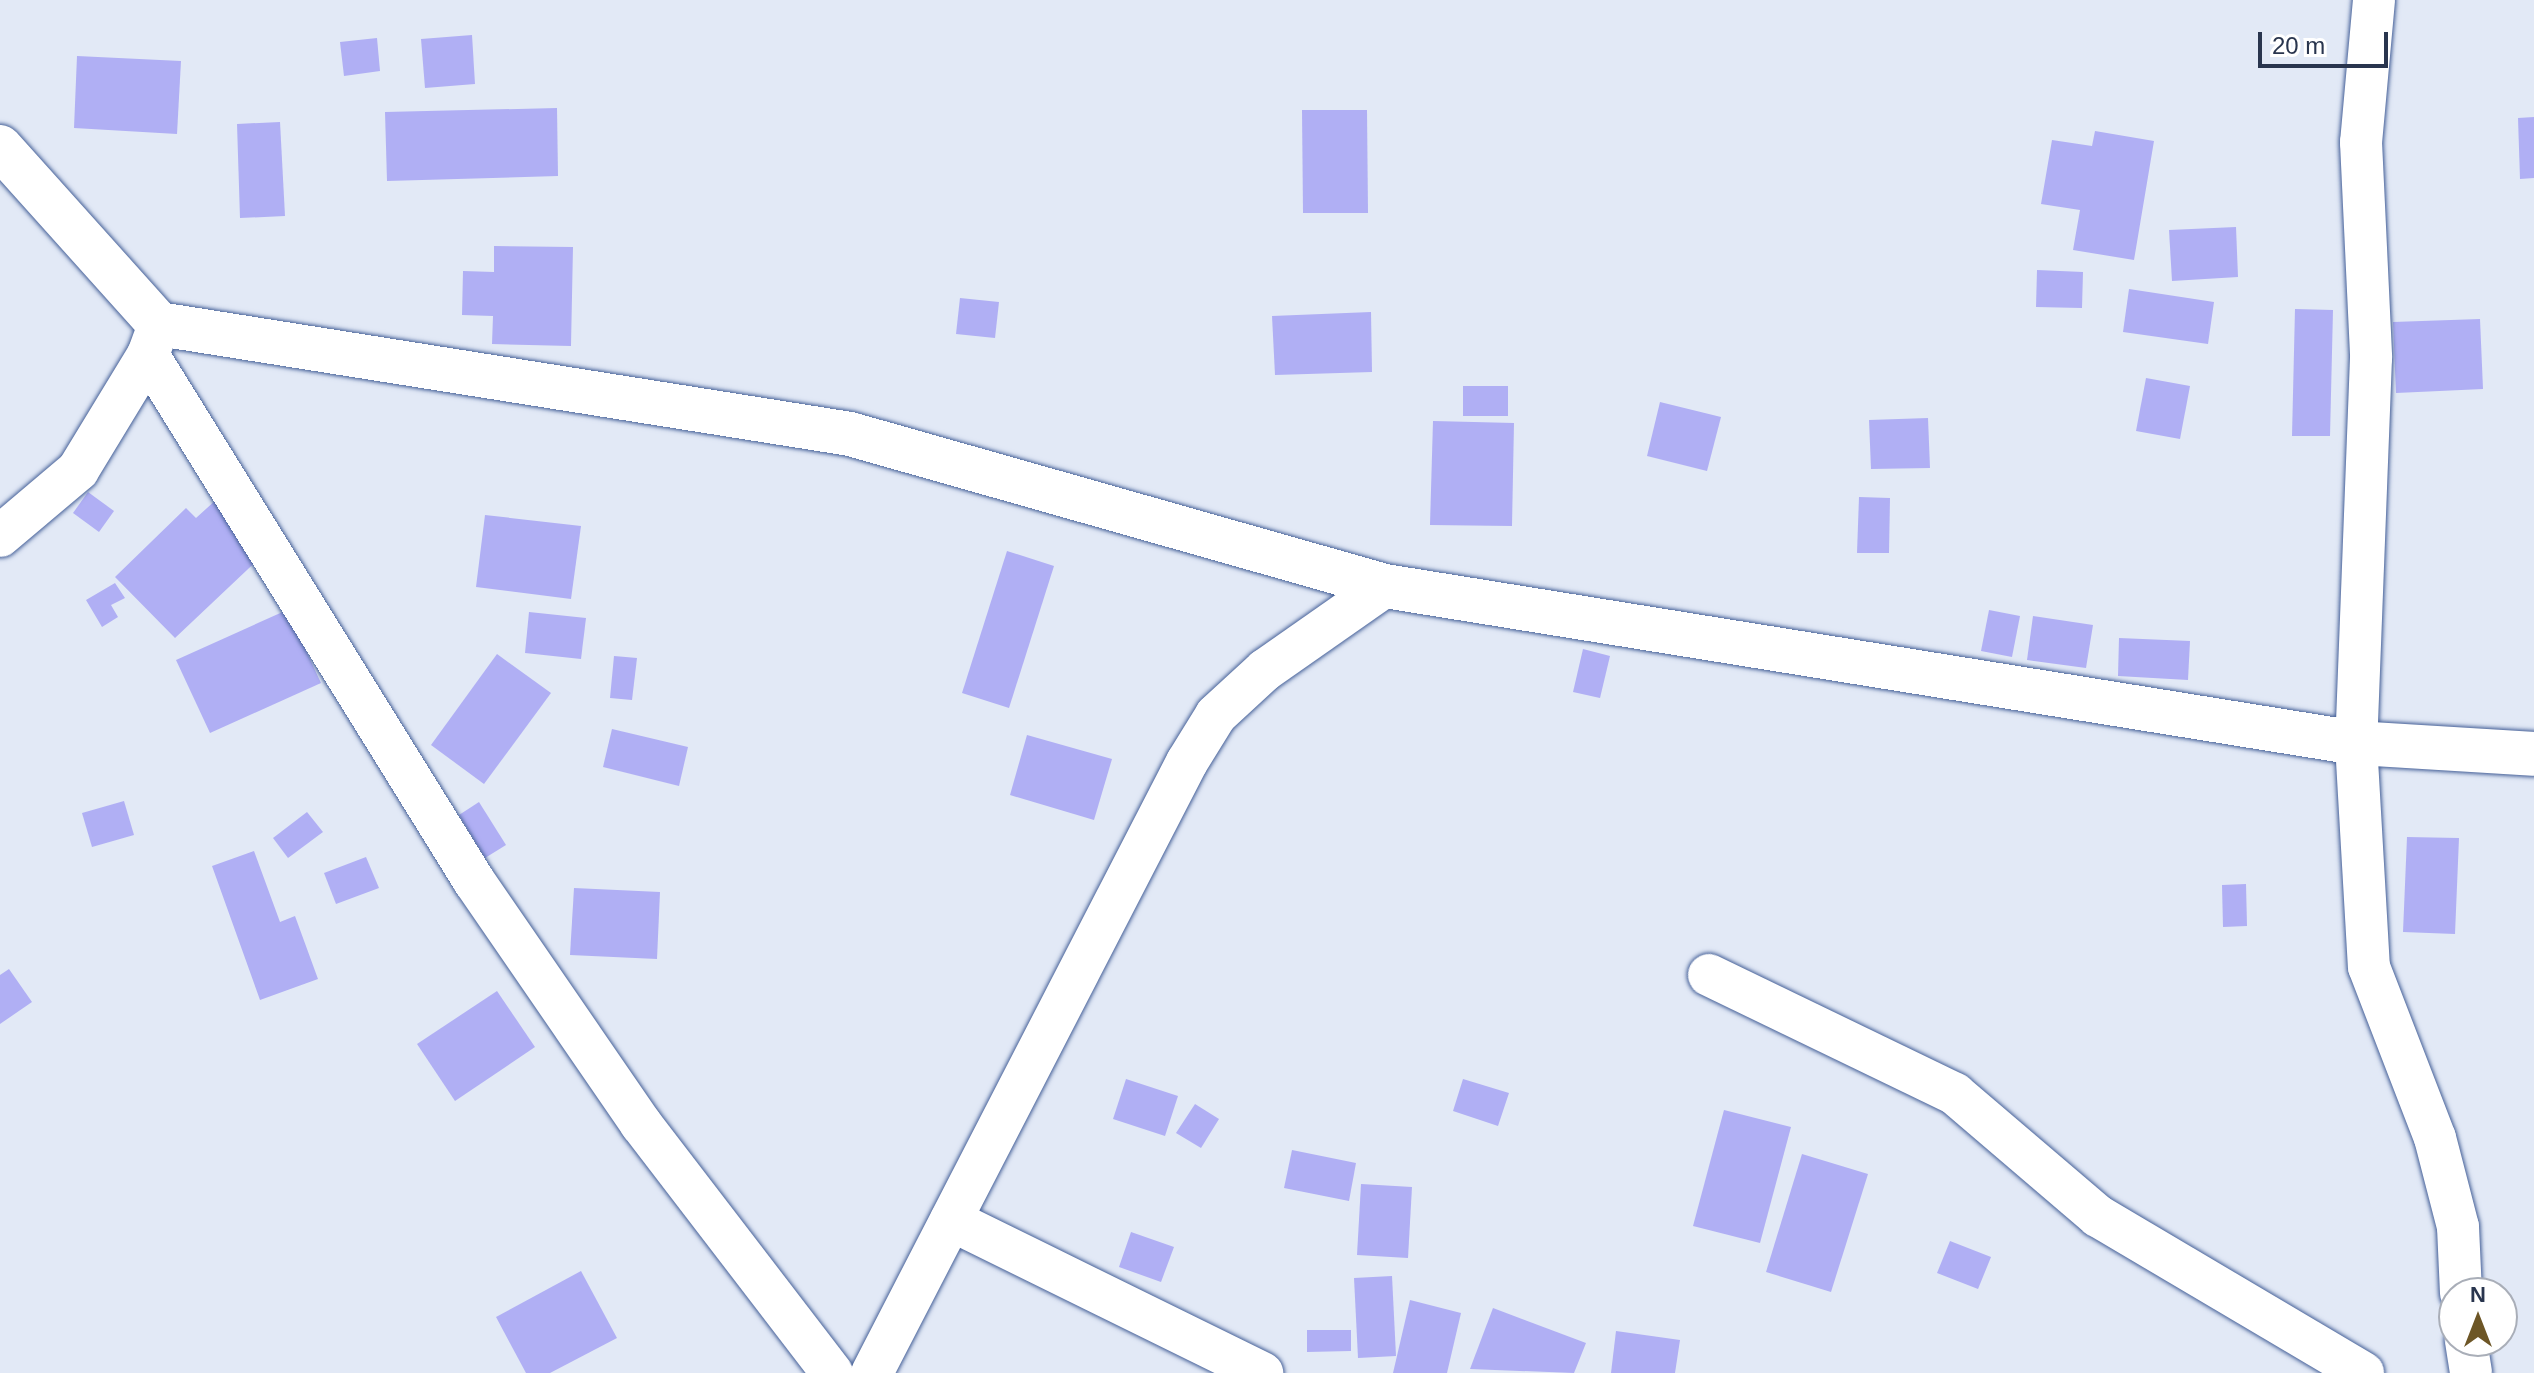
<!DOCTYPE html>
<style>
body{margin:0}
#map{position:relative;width:2534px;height:1373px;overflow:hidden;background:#e2e9f6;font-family:Arial,sans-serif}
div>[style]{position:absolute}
.building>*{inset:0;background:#b0aff4}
.roads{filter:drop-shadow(0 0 2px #456098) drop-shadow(0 0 2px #456098)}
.minor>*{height:42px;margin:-21px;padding:0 21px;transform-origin:21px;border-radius:21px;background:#fff}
.tertiary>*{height:44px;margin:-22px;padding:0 22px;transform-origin:22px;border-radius:22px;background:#fff}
span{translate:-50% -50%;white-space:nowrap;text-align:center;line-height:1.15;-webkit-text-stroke:6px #fff;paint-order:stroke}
.north{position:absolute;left:2438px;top:1277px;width:80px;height:80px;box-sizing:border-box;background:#fff;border:2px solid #a9aeb8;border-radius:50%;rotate:0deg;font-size:22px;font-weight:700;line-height:32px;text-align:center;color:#29354e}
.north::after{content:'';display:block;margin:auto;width:28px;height:36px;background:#6d5626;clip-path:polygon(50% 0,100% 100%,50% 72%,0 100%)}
.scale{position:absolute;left:2258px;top:32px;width:130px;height:36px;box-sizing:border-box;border:4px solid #29354e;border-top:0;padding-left:10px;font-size:24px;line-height:28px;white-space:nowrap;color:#29354e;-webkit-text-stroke:6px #fff;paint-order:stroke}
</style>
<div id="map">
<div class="building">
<i style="clip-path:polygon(472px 35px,475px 84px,425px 88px,421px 39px)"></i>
<i style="clip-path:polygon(377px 38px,380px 71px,344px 76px,340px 42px)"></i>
<i style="clip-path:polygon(77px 56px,181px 61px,177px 134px,74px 128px)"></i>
<i style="clip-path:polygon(557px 108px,558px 176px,387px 181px,385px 112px)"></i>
<i style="clip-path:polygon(1302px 110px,1367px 110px,1368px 213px,1303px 213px)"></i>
<i style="clip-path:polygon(2534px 117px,2534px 178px,2520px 179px,2518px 118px)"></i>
<i style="clip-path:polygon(280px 122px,285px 216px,240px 218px,237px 124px)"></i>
<i style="clip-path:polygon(2095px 131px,2154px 141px,2134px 260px,2073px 250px,2080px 210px,2041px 204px,2052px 140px,2092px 146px)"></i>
<i style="clip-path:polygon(2236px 227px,2238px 277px,2172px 281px,2169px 230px)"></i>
<i style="clip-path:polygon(494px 246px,573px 247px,571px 346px,492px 344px,493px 316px,462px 315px,463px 271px,494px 272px)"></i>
<i style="clip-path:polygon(2037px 270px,2083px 272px,2082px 308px,2036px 307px)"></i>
<i style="clip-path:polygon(2129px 289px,2214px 302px,2208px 344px,2123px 332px)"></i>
<i style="clip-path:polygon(960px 298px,999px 302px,995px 338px,956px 334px)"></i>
<i style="clip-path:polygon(2295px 309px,2333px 310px,2330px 436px,2292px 436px)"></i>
<i style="clip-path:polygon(1371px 312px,1372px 372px,1275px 375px,1272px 316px)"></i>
<i style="clip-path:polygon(2480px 319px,2483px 389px,2396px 393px,2393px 322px)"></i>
<i style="clip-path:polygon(2146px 378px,2190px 386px,2180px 439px,2136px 431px)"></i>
<i style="clip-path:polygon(1463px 386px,1508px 386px,1508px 416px,1463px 416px)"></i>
<i style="clip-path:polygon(1660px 402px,1721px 417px,1707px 471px,1647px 456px)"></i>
<i style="clip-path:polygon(1928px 418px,1930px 468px,1871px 469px,1869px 420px)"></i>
<i style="clip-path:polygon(1433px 421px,1514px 423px,1512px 526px,1430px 525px)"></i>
<i style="clip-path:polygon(88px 492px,114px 511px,99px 532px,73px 513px)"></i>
<i style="clip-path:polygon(1859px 497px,1890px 498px,1889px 553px,1857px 553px)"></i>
<i style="clip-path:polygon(217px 499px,267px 551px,175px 638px,115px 577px,186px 508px,196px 518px)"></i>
<i style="clip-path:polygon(485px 515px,581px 526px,571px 599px,476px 587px)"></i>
<i style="clip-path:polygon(1007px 551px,1054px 566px,1009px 708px,962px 693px)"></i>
<i style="clip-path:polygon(115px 583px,125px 598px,111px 605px,118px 617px,102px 627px,86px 600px)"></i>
<i style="clip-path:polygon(287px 610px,321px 683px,210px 733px,176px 660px)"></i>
<i style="clip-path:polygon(1989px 610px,2020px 616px,2012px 657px,1981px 651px)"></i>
<i style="clip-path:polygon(529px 612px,586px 618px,581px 659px,525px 653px)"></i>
<i style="clip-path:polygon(2033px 616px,2093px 625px,2086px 668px,2027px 660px)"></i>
<i style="clip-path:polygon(2119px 638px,2190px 641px,2188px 680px,2118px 676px)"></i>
<i style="clip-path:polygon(1583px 649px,1610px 656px,1600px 698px,1573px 692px)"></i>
<i style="clip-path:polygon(497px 654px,551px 693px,484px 784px,431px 745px)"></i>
<i style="clip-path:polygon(614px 656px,637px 658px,632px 700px,610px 698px)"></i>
<i style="clip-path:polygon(612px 729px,688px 747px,679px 786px,603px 767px)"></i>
<i style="clip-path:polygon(1027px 735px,1112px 759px,1094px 820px,1010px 795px)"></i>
<i style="clip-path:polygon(124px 801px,134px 835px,92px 847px,82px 813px)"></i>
<i style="clip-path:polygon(479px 802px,506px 845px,485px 858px,459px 815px)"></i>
<i style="clip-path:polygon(307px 812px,323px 832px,288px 858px,273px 838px)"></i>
<i style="clip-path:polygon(2407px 837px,2459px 838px,2455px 934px,2403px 932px)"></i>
<i style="clip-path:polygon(254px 851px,280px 922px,295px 916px,318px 979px,260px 1000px,212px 866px)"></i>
<i style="clip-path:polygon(366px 857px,379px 888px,336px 904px,324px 873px)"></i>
<i style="clip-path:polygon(2246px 884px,2247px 926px,2223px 927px,2222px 885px)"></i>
<i style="clip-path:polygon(574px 888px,660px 892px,657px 959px,570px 955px)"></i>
<i style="clip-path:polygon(9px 969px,32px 1002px,0 1024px,0 975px)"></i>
<i style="clip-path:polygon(497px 991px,535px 1047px,455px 1101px,417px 1044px)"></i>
<i style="clip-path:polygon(1126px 1079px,1178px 1096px,1165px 1136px,1113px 1119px)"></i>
<i style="clip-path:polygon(1463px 1079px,1509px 1093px,1498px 1126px,1453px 1111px)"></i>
<i style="clip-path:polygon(1195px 1104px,1219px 1119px,1201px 1148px,1176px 1133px)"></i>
<i style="clip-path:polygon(1724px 1110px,1791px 1127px,1760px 1243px,1693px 1226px)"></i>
<i style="clip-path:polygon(1292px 1150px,1356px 1163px,1349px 1201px,1284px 1188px)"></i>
<i style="clip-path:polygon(1802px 1154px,1868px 1174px,1831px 1292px,1766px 1272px)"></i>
<i style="clip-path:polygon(1361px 1184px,1412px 1187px,1408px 1258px,1357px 1255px)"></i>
<i style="clip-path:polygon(1131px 1232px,1174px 1247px,1161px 1282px,1119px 1267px)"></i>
<i style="clip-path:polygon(1950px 1241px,1991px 1257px,1978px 1289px,1937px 1273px)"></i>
<i style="clip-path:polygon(581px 1271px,617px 1338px,550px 1373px,526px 1373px,496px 1317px)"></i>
<i style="clip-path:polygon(1392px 1276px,1396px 1356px,1358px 1358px,1354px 1278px)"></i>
<i style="clip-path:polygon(1410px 1300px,1461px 1313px,1447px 1373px,1393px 1373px)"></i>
<i style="clip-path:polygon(1493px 1308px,1586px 1343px,1574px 1373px,1470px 1369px)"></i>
<i style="clip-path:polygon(1307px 1330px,1351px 1330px,1351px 1351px,1307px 1352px)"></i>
<i style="clip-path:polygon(1616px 1331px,1680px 1340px,1675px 1373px,1611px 1373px)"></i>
</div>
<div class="roads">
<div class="minor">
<i style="left:2374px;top:0;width:143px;rotate:95.2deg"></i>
<i style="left:2361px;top:142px;width:216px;rotate:87.3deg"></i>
<i style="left:2371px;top:358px;width:385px;rotate:92.2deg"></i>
<i style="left:2356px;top:743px;width:224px;rotate:86.7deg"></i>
<i style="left:2369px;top:967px;width:183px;rotate:68.9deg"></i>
<i style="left:2435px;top:1138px;width:92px;rotate:75.5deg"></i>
<i style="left:2458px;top:1227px;width:66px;rotate:87.4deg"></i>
<i style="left:148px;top:355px;width:619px;rotate:58.21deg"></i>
<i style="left:474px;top:881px;width:295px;rotate:55.5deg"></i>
<i style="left:641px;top:1124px;width:314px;rotate:52.5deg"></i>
<i style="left:0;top:536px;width:102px;rotate:-40.2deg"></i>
<i style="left:78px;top:470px;width:135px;rotate:-58.7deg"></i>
<i style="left:148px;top:355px;width:23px;rotate:-70deg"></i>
<i style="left:1709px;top:975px;width:273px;rotate:25.8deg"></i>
<i style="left:1955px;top:1094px;width:188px;rotate:40.5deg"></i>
<i style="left:2098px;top:1216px;width:308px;rotate:30.6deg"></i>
<i style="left:951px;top:1220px;width:347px;rotate:26.2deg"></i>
<i style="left:2466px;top:1341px;width:32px;rotate:81deg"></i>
<i style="left:872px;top:1373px;width:687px;rotate:-62.73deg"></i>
<i style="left:1187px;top:762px;width:55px;rotate:-58.3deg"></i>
<i style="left:1216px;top:715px;width:67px;rotate:-42.6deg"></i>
<i style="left:1265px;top:670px;width:146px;rotate:-35deg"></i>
</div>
<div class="tertiary">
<i style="left:0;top:147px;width:238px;rotate:48.1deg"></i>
<i style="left:159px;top:324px;width:700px;rotate:9.04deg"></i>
<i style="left:850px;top:434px;width:556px;rotate:15.86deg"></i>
<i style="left:1385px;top:586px;width:984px;rotate:9.18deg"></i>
<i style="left:2356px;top:743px;width:178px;rotate:3.5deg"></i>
</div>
</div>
<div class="north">N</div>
<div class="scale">20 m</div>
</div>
